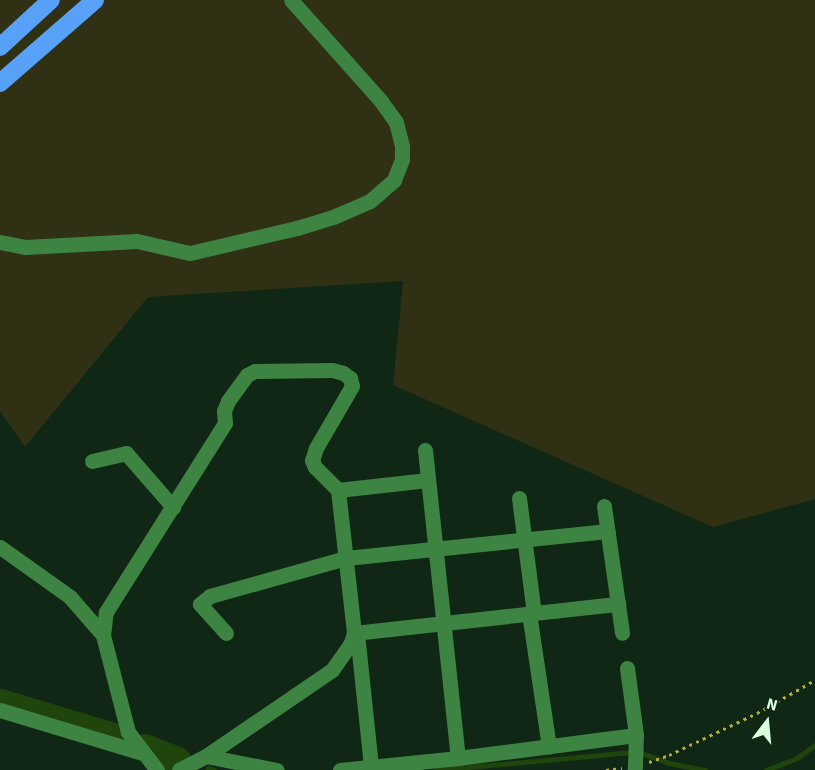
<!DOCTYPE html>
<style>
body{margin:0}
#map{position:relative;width:815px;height:770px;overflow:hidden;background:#102715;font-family:"Source Sans 3",sans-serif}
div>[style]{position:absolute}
.green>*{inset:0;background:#303014}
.stream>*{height:4.5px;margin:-2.25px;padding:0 2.25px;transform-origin:2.25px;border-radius:2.25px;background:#1f440c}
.river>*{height:27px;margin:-13.5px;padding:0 13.5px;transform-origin:13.5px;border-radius:13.5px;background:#1f440c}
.path>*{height:3px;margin-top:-1.5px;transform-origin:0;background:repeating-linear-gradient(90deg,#b5b034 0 3px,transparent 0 7.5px)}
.minor>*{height:15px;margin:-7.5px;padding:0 7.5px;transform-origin:7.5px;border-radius:7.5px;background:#3d8442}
.highway>*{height:18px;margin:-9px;padding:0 9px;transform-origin:9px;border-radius:9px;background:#57a1f9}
span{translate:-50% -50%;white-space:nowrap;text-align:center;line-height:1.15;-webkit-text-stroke:6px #102715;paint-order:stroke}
.north{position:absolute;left:737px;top:692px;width:60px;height:60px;-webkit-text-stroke:4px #102715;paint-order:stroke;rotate:16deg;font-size:16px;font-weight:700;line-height:24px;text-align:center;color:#d8fedd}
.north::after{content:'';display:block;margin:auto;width:21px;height:27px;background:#d8fedd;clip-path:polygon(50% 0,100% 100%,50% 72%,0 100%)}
</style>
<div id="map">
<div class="green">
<i style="clip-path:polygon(0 0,815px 0,815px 499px,713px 527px,393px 385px,403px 281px,148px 297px,25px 447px,0 411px)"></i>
</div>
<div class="stream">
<i style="left:208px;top:768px;width:6px;rotate:18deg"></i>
<i style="left:436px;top:770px;width:189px;rotate:-5.2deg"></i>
<i style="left:624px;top:753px;width:18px"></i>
<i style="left:642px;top:753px;width:29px;rotate:20deg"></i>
<i style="left:669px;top:763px;width:37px;rotate:11deg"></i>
<i style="left:766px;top:770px;width:33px;rotate:-21deg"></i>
<i style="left:797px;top:758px;width:22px;rotate:-36deg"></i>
</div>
<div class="river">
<i style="left:0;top:702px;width:118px;rotate:16.7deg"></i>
<i style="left:145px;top:747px;width:35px;rotate:22deg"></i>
</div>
<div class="path">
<i style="left:649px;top:762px;width:21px;rotate:-19deg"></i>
<i style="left:669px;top:755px;width:98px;rotate:-25.5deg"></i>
<i style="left:757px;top:713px;width:67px;rotate:-29.6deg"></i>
<i style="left:606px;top:770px;width:16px;rotate:-7deg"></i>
</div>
<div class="minor">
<i style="left:0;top:242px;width:25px;rotate:11deg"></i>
<i style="left:25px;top:247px;width:112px;rotate:-3.1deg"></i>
<i style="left:137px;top:241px;width:54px;rotate:12.8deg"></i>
<i style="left:190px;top:253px;width:110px;rotate:-13.2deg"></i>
<i style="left:297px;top:228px;width:38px;rotate:-17deg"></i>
<i style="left:333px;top:217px;width:40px;rotate:-23.4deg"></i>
<i style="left:370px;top:201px;width:32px;rotate:-41deg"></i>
<i style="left:394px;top:180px;width:22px;rotate:-69deg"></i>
<i style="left:402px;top:159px;width:13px;rotate:-90deg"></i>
<i style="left:402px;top:146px;width:25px;rotate:-104deg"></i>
<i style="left:396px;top:122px;width:26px;rotate:-126deg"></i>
<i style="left:381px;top:101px;width:135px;rotate:-131.7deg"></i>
<i style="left:425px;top:450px;width:310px;rotate:83.9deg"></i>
<i style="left:92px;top:461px;width:35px;rotate:-13deg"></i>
<i style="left:126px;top:453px;width:72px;rotate:49deg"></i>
<i style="left:338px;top:490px;width:90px;rotate:-6.4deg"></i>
<i style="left:519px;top:498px;width:116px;rotate:82.6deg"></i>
<i style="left:604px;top:506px;width:128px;rotate:81.9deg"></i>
<i style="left:0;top:547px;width:86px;rotate:35.5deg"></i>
<i style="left:70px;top:597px;width:50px;rotate:49deg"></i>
<i style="left:529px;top:613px;width:135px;rotate:81.5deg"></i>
<i style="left:226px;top:633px;width:39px;rotate:-132deg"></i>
<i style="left:200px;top:604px;width:13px;rotate:-39deg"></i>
<i style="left:210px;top:596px;width:141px;rotate:-15.6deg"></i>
<i style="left:346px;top:558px;width:263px;rotate:-5.9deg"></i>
<i style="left:354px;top:633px;width:266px;rotate:-6.3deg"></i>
<i style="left:357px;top:633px;width:135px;rotate:84deg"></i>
<i style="left:627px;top:668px;width:68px;rotate:82.3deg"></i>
<i style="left:636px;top:735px;width:35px;rotate:92deg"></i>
<i style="left:0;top:710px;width:148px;rotate:16.8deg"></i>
<i style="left:206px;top:756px;width:72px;rotate:11.2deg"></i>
<i style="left:157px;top:770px;width:48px;rotate:-127.3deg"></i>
<i style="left:128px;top:732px;width:100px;rotate:-104.5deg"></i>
<i style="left:103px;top:635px;width:23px;rotate:-83deg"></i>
<i style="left:106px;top:612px;width:223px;rotate:-57.8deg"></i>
<i style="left:225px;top:423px;width:12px;rotate:-95deg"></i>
<i style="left:224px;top:411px;width:11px;rotate:-68deg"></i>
<i style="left:228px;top:401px;width:32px;rotate:-54deg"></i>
<i style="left:247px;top:375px;width:9px;rotate:-27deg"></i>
<i style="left:255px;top:371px;width:77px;rotate:-0.7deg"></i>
<i style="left:332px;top:370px;width:11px;rotate:15deg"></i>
<i style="left:343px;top:373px;width:9px;rotate:36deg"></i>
<i style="left:350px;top:378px;width:8px;rotate:76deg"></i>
<i style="left:352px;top:386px;width:72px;rotate:120.1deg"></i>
<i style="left:316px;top:448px;width:13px;rotate:108deg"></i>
<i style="left:312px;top:460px;width:8px;rotate:67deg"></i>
<i style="left:315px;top:467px;width:33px;rotate:45deg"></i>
<i style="left:338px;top:490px;width:144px;rotate:83.6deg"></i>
<i style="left:354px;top:633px;width:10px;rotate:107deg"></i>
<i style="left:351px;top:643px;width:33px;rotate:125deg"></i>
<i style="left:332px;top:670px;width:153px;rotate:145.7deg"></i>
<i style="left:206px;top:756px;width:30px;rotate:153deg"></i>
<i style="left:340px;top:770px;width:119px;rotate:-5.8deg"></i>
<i style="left:458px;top:758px;width:179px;rotate:-7.4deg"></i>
</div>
<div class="highway">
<i style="left:0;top:47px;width:69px;rotate:-42.7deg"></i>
<i style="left:0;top:83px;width:126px;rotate:-41.1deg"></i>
</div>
<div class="north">N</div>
</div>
